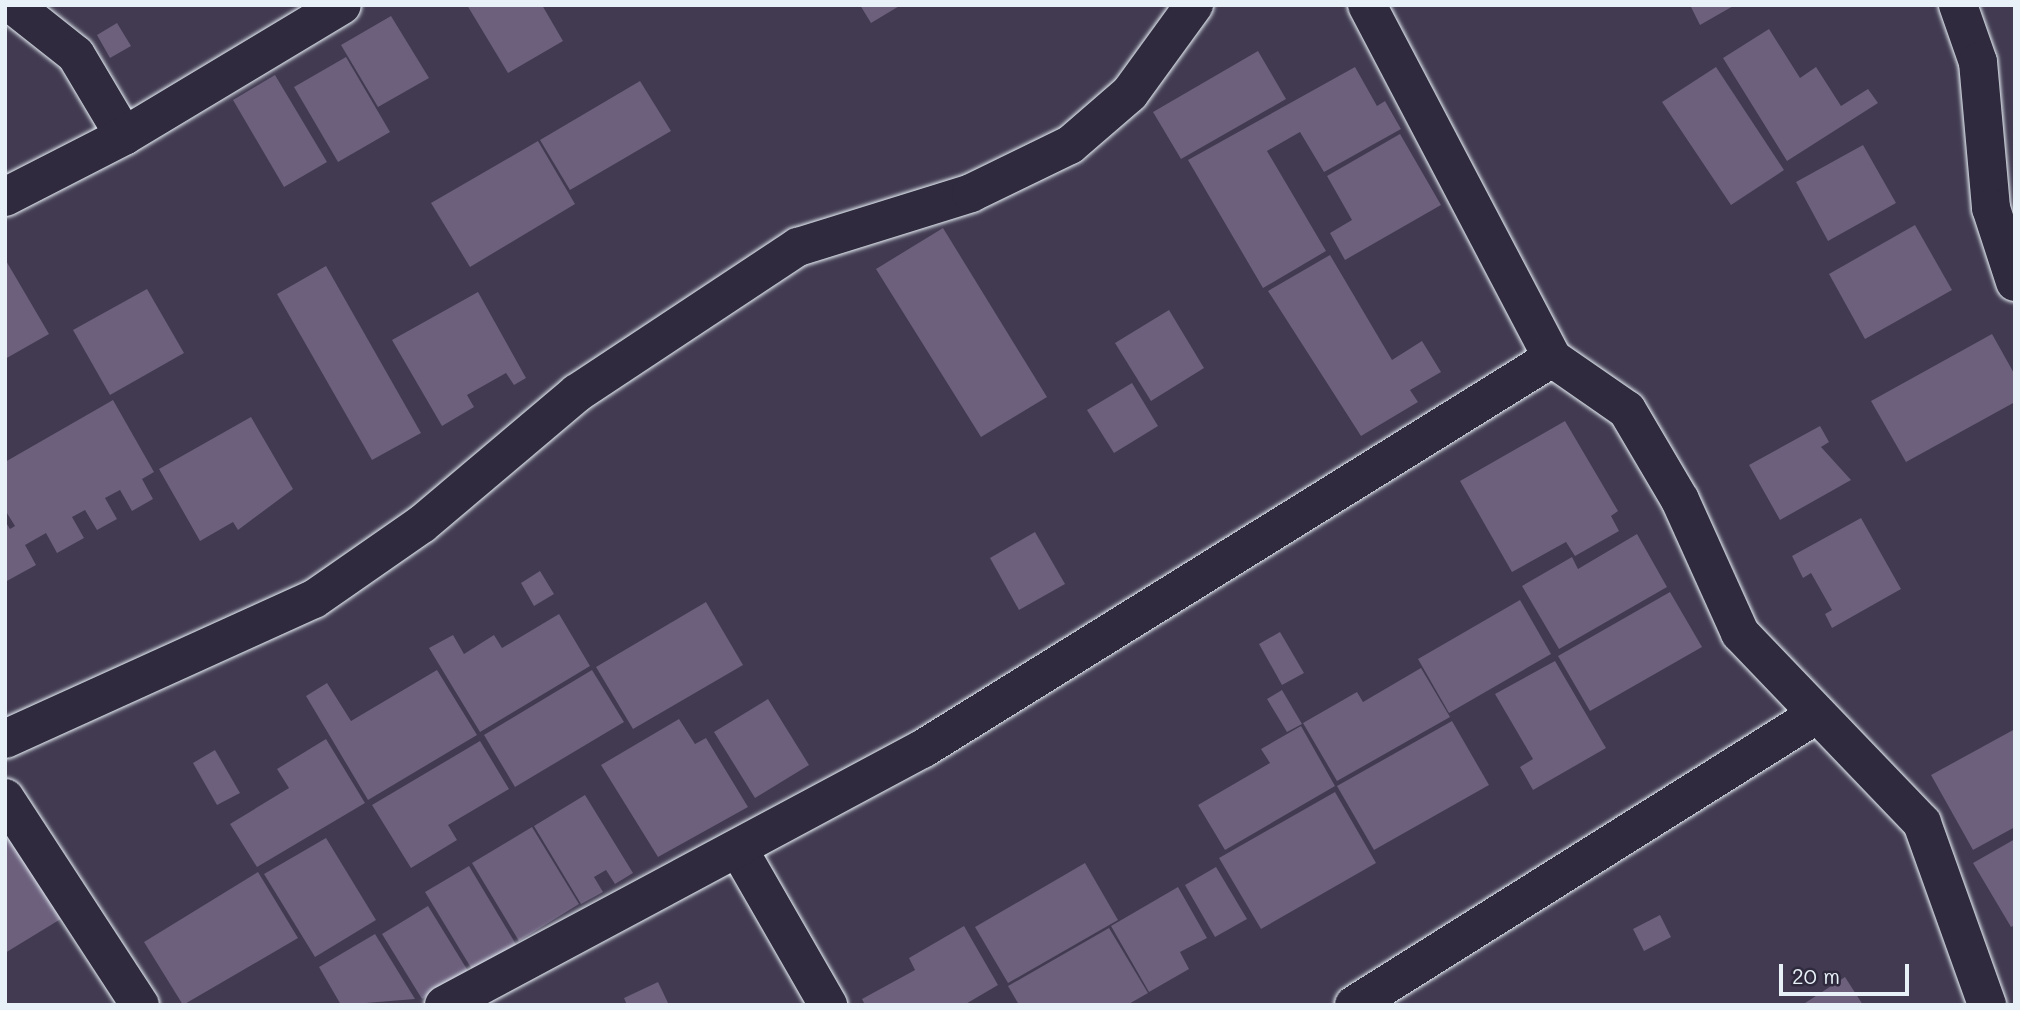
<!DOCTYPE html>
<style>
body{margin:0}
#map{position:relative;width:2020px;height:1010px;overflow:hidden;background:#413a50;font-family:Mali,sans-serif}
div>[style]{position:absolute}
.building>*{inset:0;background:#6c607d}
.roads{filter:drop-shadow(0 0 2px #e8f1f8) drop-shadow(0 0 2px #e8f1f8)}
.street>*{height:38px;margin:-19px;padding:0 19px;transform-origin:19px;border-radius:19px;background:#2f2a3d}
span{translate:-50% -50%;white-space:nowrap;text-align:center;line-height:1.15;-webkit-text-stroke:5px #2f2a3d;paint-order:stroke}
.frame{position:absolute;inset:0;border:7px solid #e8f1f8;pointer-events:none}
.scale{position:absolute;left:1779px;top:964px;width:130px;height:32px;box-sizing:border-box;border:4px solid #e8f1f8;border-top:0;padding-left:9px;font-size:21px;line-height:24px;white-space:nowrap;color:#e8f1f8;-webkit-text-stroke:5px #2f2a3d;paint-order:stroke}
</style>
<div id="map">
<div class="building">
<i style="clip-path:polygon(467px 5px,542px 5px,563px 41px,508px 73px)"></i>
<i style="clip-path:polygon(860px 5px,901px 5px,871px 23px)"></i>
<i style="clip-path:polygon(1690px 5px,1735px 5px,1700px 25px)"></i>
<i style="clip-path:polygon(391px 16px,429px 78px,378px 107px,341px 45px)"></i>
<i style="clip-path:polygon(117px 23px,131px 46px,110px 58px,97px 35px)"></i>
<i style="clip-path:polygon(1769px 29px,1800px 78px,1816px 67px,1841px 106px,1868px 89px,1878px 103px,1787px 161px,1723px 58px)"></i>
<i style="clip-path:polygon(1258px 51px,1286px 99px,1181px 159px,1153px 112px)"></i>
<i style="clip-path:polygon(346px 57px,390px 132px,338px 162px,294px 87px)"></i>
<i style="clip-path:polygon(1355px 67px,1377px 106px,1385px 101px,1401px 129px,1324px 172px,1300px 132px,1267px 151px,1326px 251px,1263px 288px,1188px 160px)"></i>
<i style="clip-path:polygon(1716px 67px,1784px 170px,1731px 205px,1662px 102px)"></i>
<i style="clip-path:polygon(275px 75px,327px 162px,284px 187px,233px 100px)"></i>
<i style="clip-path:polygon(640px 81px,671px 131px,570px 190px,540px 140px)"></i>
<i style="clip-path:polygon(1400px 134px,1441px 205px,1345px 260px,1330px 233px,1352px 220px,1327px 176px)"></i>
<i style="clip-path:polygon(538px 141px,575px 204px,470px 267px,431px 203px)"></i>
<i style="clip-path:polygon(1863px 145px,1896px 203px,1828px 241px,1796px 182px)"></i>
<i style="clip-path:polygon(1915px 225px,1952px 290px,1865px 339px,1829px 274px)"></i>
<i style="clip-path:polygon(943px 228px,1047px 397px,981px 437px,876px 269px)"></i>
<i style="clip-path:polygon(1330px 255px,1392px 360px,1422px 341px,1441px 372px,1410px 390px,1418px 402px,1361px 436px,1268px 291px)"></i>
<i style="clip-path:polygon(5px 259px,49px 334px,5px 359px)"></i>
<i style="clip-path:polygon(326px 266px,421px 433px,372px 460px,277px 294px)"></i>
<i style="clip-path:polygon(147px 289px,184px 353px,110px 395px,73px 330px)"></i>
<i style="clip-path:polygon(478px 292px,526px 378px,514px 385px,506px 373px,467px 395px,474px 407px,442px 426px,392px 340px)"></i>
<i style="clip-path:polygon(1169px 310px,1204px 368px,1151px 401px,1115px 343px)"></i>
<i style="clip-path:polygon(1992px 334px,2015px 375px,2015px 402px,1906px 462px,1871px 401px)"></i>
<i style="clip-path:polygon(1132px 383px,1158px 426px,1114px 453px,1087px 410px)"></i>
<i style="clip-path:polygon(113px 400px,154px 472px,142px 479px,153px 499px,132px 511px,120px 490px,105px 498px,117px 519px,97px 530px,85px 510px,72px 517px,84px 538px,57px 553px,46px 533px,25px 545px,36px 565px,5px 582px,5px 521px,10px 529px,15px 526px,5px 510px,5px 462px)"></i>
<i style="clip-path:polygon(251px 417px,293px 489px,238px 530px,233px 522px,200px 541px,159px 469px)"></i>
<i style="clip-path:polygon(1565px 421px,1618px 511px,1611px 516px,1619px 531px,1575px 556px,1566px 542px,1512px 572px,1460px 481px)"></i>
<i style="clip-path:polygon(1820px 426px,1829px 442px,1821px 447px,1851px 480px,1780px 520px,1749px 465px)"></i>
<i style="clip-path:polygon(1861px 518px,1901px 589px,1832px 628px,1825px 614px,1832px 610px,1811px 573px,1803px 578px,1792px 556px)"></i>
<i style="clip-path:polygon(1035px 532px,1065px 584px,1019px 610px,990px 558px)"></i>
<i style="clip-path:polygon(1637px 534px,1667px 587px,1559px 649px,1522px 586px,1572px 557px,1578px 569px)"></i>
<i style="clip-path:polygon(540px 571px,554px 594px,534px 606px,521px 583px)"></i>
<i style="clip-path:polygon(1670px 592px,1702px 647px,1590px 711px,1558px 656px)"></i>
<i style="clip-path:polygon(1520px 600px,1551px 654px,1449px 713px,1418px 659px)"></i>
<i style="clip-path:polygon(706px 602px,743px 665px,633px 729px,596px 667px)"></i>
<i style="clip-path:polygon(559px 614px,590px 666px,480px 732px,429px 648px,453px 635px,464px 654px,494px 635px,502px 648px)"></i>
<i style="clip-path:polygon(1280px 632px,1304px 673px,1282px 685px,1259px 644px)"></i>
<i style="clip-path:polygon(1555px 661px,1606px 748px,1533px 790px,1520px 767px,1533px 759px,1495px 694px)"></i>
<i style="clip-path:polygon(1421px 668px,1450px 717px,1337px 781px,1303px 723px,1357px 692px,1363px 702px)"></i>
<i style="clip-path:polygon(437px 670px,477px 735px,368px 800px,306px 696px,327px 683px,351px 721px)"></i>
<i style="clip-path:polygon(592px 670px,624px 722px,515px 787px,484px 735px)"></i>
<i style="clip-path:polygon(1282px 690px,1302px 724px,1287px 732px,1267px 699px)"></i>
<i style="clip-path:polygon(768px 699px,809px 765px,755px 798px,714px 732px)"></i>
<i style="clip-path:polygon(679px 719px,695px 744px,706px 738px,748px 807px,658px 857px,601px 765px)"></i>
<i style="clip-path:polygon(1452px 721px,1489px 785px,1374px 850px,1337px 786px)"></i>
<i style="clip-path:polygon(1301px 726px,1335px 786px,1225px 850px,1198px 805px,1270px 763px,1261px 749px)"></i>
<i style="clip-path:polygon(2015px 729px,2015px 827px,1973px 850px,1931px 775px)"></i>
<i style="clip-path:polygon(326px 739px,365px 803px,257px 867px,230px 824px,289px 788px,277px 769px)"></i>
<i style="clip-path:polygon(480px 741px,509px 789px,448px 825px,457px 840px,411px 868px,372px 805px)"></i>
<i style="clip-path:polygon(215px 750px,240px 793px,217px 805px,193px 763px)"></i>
<i style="clip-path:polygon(1335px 792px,1376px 863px,1261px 929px,1219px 858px)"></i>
<i style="clip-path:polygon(585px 795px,633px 873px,615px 884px,606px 870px,594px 877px,603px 892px,581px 904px,534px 826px)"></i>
<i style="clip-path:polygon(5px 813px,69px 914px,5px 953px)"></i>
<i style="clip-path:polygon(532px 827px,579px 904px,519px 941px,472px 863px)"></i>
<i style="clip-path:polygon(326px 838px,376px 920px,315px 957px,264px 874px)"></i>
<i style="clip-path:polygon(2015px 839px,2015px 925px,2011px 927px,1973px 863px)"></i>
<i style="clip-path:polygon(1085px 863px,1118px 920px,1008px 983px,975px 927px)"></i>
<i style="clip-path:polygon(469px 866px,517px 946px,473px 971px,425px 892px)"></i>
<i style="clip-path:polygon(1216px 867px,1247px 919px,1215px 937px,1185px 885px)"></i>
<i style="clip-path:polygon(258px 872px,298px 938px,183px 1005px,144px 942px)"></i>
<i style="clip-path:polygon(1178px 887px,1207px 938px,1180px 952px,1189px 969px,1149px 992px,1111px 926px)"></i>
<i style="clip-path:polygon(428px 906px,468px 971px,422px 999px,382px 934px)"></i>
<i style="clip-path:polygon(1660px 915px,1671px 937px,1644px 951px,1633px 929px)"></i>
<i style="clip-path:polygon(964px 926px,998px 985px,964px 1005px,865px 1005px,862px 999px,915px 970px,909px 958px)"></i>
<i style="clip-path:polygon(1109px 928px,1148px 993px,1127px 1005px,1019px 1005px,1008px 986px)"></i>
<i style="clip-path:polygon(375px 934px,415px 999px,341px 1005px,319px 967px)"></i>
<i style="clip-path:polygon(1845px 977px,1863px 1005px,1802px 1005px)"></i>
<i style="clip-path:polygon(658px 982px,669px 1005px,627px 1005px,624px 998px)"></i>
</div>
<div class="roads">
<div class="street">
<i style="left:13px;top:5px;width:80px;rotate:38.4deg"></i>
<i style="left:76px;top:55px;width:94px;rotate:59.3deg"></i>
<i style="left:1367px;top:5px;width:399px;rotate:62.3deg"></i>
<i style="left:1552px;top:358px;width:91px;rotate:34.7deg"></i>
<i style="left:1627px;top:410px;width:104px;rotate:59.5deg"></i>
<i style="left:1680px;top:500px;width:146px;rotate:65.7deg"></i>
<i style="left:1740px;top:633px;width:263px;rotate:46.2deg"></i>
<i style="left:1922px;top:823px;width:193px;rotate:70.3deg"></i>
<i style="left:1958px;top:5px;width:60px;rotate:70.7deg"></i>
<i style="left:1978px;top:62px;width:147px;rotate:84.9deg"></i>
<i style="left:1991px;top:208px;width:78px;rotate:72deg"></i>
<i style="left:5px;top:197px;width:134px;rotate:-27.1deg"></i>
<i style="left:124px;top:136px;width:254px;rotate:-31deg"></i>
<i style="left:5px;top:739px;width:339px;rotate:-24.4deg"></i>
<i style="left:314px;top:599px;width:131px;rotate:-34.8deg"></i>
<i style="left:422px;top:524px;width:203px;rotate:-40.2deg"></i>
<i style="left:577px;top:393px;width:265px;rotate:-33.5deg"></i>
<i style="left:798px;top:247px;width:181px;rotate:-17.3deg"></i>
<i style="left:971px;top:193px;width:110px;rotate:-25.9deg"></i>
<i style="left:1070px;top:145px;width:79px;rotate:-40.9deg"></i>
<i style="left:1130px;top:93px;width:109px;rotate:-54deg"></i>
<i style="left:5px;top:798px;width:247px;rotate:56.9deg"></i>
<i style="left:739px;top:850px;width:179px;rotate:60.1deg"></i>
<i style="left:444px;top:1005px;width:544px;rotate:-28.17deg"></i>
<i style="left:924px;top:748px;width:739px;rotate:-31.84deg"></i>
<i style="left:1354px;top:1005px;width:545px;rotate:-32.12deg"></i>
</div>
</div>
<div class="frame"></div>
<div class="scale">20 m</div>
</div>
